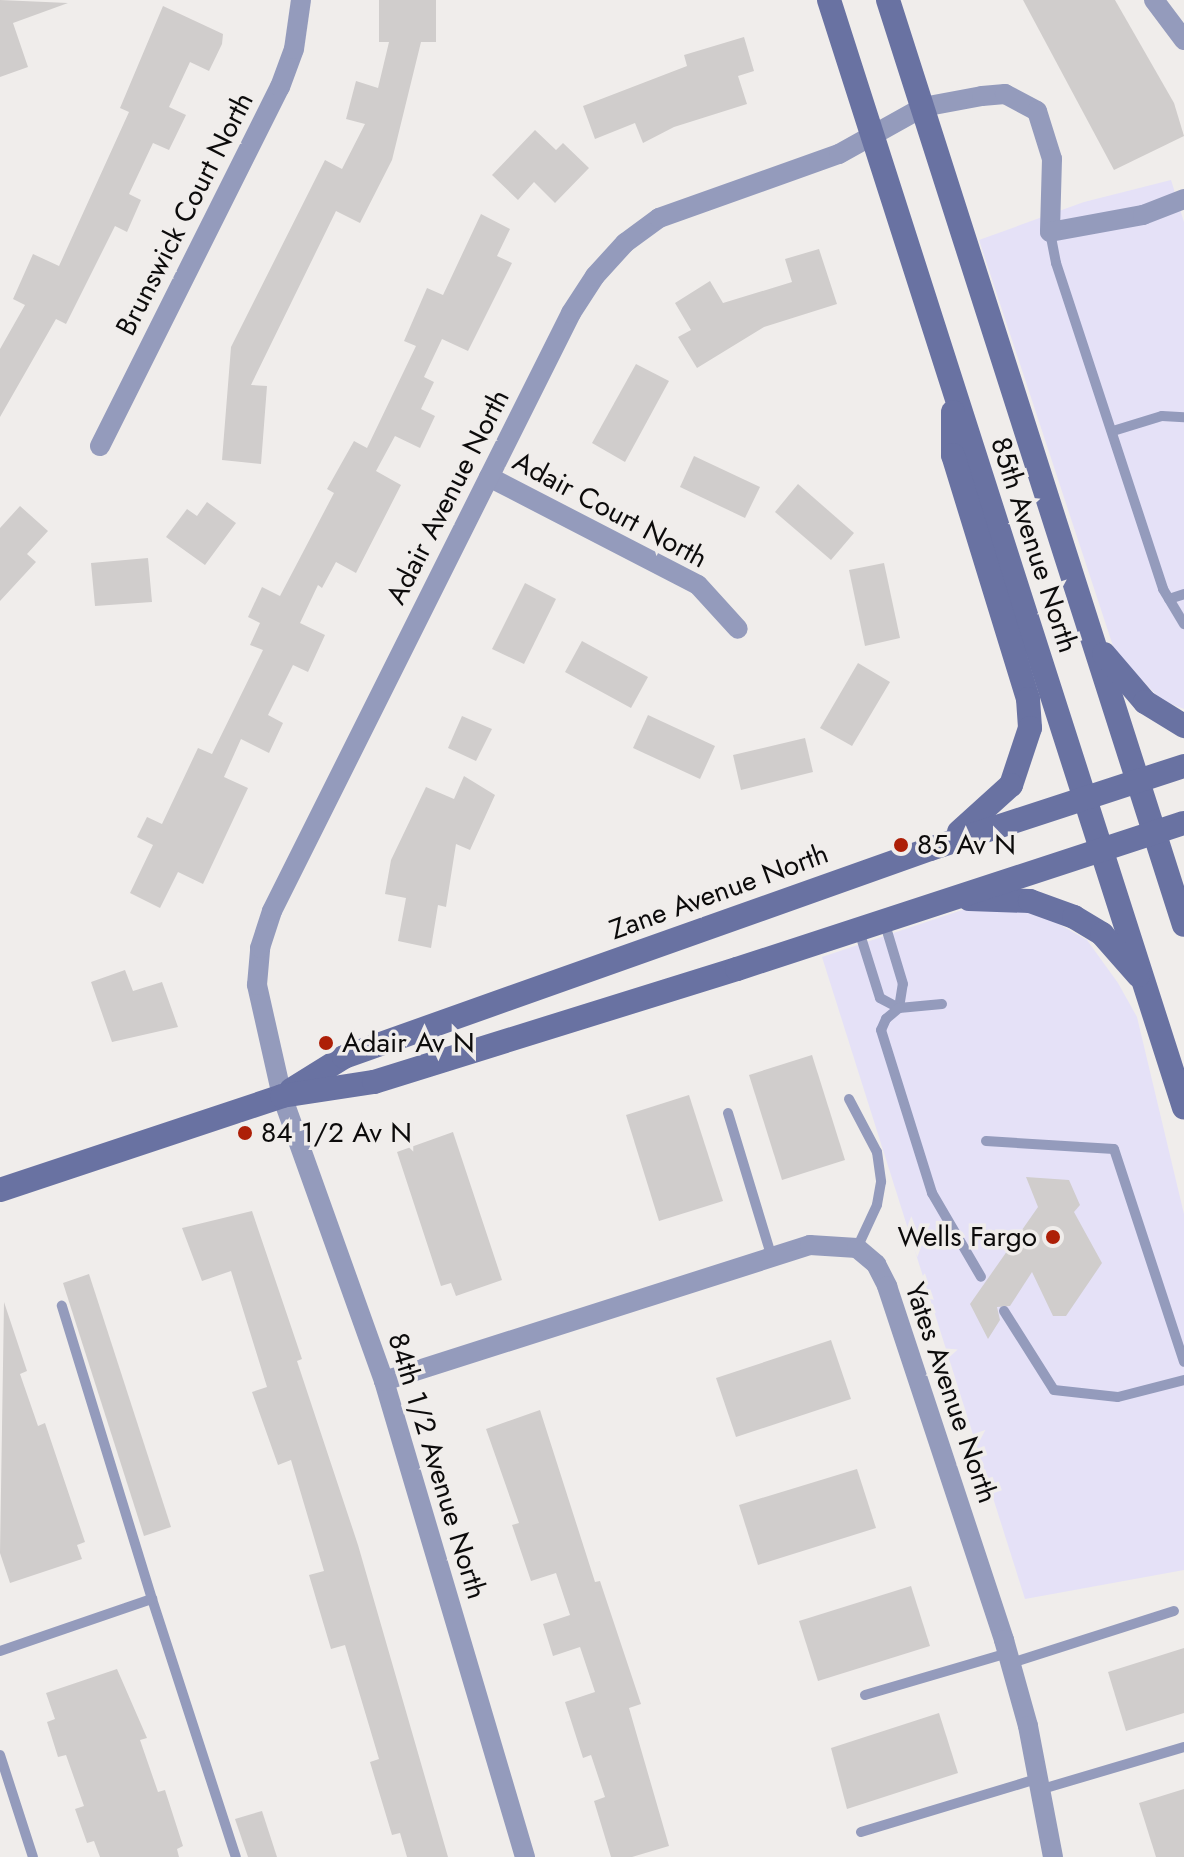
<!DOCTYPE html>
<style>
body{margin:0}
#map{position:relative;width:1184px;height:1857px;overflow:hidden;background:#f0edeb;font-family:Jost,sans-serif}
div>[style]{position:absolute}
.commercial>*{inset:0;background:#e5e1f7}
.building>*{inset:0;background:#d0cdcc}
.lane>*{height:10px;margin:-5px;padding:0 5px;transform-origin:5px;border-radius:5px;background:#949bbc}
.street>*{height:20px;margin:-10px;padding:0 10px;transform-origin:10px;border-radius:10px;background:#949bbc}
.secondary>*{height:24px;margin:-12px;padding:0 12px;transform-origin:12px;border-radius:12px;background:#6972a2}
.dots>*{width:22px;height:22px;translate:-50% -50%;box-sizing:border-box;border:4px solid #f0edeb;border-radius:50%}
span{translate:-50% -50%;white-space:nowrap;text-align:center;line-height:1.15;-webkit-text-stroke:7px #f0edeb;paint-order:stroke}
.street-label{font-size:28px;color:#0c0b0b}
.poi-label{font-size:28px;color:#0c0b0b}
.left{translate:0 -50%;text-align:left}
.right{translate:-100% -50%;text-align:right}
</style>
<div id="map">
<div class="commercial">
<i style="clip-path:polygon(1171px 180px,1184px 222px,1184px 709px,1161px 700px,1115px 652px,979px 240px,1084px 202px)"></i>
<i style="clip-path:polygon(995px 908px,1039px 913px,1087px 940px,1118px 983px,1137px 1017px,1184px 1214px,1184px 1570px,1025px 1599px,822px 957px,962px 910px)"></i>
</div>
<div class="building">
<i style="clip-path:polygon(0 0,68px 3px,13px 23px,28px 67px,0 77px)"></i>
<i style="clip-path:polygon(379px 0,436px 0,436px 42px,421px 42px,392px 160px,360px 223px,336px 211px,251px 385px,267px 386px,261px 464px,222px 460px,231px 347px,325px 160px,342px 169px,365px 124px,346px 119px,356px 81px,378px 88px,389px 42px,379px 42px)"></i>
<i style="clip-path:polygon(1023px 0,1115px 0,1174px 103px,1184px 136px,1114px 170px)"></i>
<i style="clip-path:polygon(163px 6px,223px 34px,222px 44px,209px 71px,190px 62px,169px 107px,186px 115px,169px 150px,153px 143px,129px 194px,141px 200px,127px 232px,115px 226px,66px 324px,56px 319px,0 417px,0 349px,25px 305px,13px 299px,33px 254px,59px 266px,129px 112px,120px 108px)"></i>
<i style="clip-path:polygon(744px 37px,754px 71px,738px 76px,747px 104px,674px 127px,643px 143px,635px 123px,595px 139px,583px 106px,687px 66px,684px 55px)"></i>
<i style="clip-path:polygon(535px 130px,556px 150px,563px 143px,589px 168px,555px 203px,534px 182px,518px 200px,492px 175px)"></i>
<i style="clip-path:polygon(481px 214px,510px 229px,497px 256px,512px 263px,468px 351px,442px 339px,424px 377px,434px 382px,421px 409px,435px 416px,420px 448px,395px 436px,376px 471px,401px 485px,356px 573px,336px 562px,322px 588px,318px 585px,300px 623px,325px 635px,308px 672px,293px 665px,268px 715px,283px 723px,269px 753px,241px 739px,224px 777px,248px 788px,203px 884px,178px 872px,160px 908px,130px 893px,153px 845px,137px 837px,147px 817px,162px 824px,198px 748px,212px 754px,263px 650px,250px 645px,260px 623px,248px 617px,262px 587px,280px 596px,334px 493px,327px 489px,354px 441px,367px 448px,416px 346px,404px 341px,427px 288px,443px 295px)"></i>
<i style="clip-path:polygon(819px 249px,837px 304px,764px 327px,697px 368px,678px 337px,691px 330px,675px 303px,710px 281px,723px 303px,792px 282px,785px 259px)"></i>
<i style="clip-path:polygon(636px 364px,669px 381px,625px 462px,592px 443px)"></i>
<i style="clip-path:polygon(694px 456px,760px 487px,745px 518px,680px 487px)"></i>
<i style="clip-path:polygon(798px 484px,854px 533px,831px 560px,775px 512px)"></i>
<i style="clip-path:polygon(207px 502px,236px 523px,205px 565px,166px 537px,187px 509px,197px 516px)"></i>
<i style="clip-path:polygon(20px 506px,48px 531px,27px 554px,36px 562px,0 601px,0 528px)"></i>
<i style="clip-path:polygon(148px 558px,152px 602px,95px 606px,91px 563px)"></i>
<i style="clip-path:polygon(884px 563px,900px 638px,865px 646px,849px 570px)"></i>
<i style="clip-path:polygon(525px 583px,556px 599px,524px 664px,492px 649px)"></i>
<i style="clip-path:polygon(582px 641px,648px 677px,631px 708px,565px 672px)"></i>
<i style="clip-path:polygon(858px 663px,890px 682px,852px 746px,820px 728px)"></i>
<i style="clip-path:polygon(648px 715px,715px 746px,700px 779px,633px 748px)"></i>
<i style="clip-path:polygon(462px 716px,492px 729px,476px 761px,448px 748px)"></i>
<i style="clip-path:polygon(805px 738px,813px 772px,741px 790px,733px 755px)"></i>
<i style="clip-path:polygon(464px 776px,495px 795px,470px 850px,456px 844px,446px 907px,438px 905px,431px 948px,398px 941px,406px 898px,385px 894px,391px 860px,426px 787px,454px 799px)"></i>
<i style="clip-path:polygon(125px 970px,133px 991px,162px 982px,178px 1027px,112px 1042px,91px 982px)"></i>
<i style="clip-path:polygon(812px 1055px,845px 1160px,782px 1180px,749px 1075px)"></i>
<i style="clip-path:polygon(689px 1095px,723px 1201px,659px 1221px,626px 1115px)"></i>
<i style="clip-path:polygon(453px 1132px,502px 1280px,456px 1296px,451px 1283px,441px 1286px,397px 1152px)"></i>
<i style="clip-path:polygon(1026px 1177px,1069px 1180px,1080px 1205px,1074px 1212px,1102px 1263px,1066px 1316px,1053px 1316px,1032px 1272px,1010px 1306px,997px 1307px,1000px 1320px,988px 1339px,970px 1304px,1038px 1207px)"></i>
<i style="clip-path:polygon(252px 1211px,302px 1359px,297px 1361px,358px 1545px,448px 1857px,407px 1857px,400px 1833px,392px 1835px,370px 1762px,379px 1759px,345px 1645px,331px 1649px,309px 1575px,324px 1571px,291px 1460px,278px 1465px,252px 1392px,267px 1387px,231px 1271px,202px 1281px,182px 1228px)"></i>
<i style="clip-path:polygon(89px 1274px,171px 1527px,144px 1536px,63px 1283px)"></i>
<i style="clip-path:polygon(4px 1302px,27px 1371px,20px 1374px,38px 1426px,45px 1423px,85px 1542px,77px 1545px,82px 1559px,10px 1583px,0 1553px)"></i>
<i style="clip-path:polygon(831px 1340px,851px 1399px,736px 1437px,716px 1378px)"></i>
<i style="clip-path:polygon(540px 1410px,595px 1582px,600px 1581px,641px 1704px,629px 1708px,669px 1846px,632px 1857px,611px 1857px,594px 1801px,605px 1797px,591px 1755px,583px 1758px,565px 1702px,595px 1692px,580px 1647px,553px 1656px,543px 1624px,570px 1615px,556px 1573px,531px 1581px,512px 1525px,519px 1523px,486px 1429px)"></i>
<i style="clip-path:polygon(857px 1469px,876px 1528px,758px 1565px,739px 1505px)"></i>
<i style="clip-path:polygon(911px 1586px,930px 1646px,818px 1681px,799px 1621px)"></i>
<i style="clip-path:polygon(1184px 1648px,1184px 1713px,1126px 1731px,1108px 1672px)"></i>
<i style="clip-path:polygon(117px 1669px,147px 1738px,140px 1740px,158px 1792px,165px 1790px,183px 1846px,177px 1849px,179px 1857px,100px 1857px,94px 1841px,87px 1843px,75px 1809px,84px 1806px,66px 1755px,58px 1757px,47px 1722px,55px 1719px,46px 1693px)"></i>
<i style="clip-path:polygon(939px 1713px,958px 1773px,847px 1809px,831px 1748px)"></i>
<i style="clip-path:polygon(1184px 1789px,1184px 1857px,1156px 1857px,1139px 1803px)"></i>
<i style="clip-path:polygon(262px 1811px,277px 1857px,248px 1857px,235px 1819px)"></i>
</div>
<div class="lane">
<i style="left:1050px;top:232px;width:32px;rotate:79deg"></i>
<i style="left:1056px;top:263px;width:343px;rotate:71.8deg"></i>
<i style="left:1163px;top:589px;width:41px;rotate:59deg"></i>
<i style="left:1113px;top:431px;width:51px;rotate:-17deg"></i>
<i style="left:1162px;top:416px;width:22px;rotate:3deg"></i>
<i style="left:1169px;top:599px;width:16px;rotate:-18deg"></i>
<i style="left:859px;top:931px;width:70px;rotate:72.6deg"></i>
<i style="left:880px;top:998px;width:21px;rotate:28deg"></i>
<i style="left:899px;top:1008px;width:24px;rotate:-81deg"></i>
<i style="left:903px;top:984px;width:66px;rotate:-106.8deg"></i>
<i style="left:942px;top:1004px;width:43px;rotate:174.7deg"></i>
<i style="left:899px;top:1008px;width:17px;rotate:140deg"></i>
<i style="left:886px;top:1019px;width:12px;rotate:114deg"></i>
<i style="left:881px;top:1030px;width:171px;rotate:72.6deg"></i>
<i style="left:932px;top:1193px;width:97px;rotate:59.7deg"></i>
<i style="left:849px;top:1099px;width:60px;rotate:62.2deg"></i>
<i style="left:877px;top:1152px;width:30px;rotate:82deg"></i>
<i style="left:881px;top:1182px;width:23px;rotate:100deg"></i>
<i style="left:877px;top:1205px;width:47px;rotate:114.9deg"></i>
<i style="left:728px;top:1113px;width:152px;rotate:73.1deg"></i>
<i style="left:986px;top:1141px;width:128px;rotate:3.6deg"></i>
<i style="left:1114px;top:1149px;width:224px;rotate:71.8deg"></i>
<i style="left:1004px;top:1311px;width:93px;rotate:57.7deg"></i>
<i style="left:1054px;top:1390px;width:64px;rotate:6.2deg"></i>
<i style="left:1118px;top:1397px;width:68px;rotate:-14.4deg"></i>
<i style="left:152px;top:1599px;width:271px;rotate:72deg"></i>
<i style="left:0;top:1651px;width:161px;rotate:-18.9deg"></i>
<i style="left:152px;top:1599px;width:307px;rotate:-107.1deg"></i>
<i style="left:1011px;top:1663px;width:171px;rotate:-17.7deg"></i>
<i style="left:865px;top:1695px;width:149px;rotate:-16.4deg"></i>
<i style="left:0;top:1755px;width:107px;rotate:72.1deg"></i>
<i style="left:1039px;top:1790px;width:151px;rotate:-16.5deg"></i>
<i style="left:861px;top:1832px;width:184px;rotate:-16.8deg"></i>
</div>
<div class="street">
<i style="left:1154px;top:0;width:50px;rotate:53.1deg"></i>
<i style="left:100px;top:446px;width:402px;rotate:-63.4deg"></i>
<i style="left:280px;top:87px;width:40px;rotate:-69.8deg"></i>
<i style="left:294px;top:49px;width:49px;rotate:-81.9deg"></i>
<i style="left:489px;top:477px;width:235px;rotate:27.3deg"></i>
<i style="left:698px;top:585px;width:59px;rotate:47.7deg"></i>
<i style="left:384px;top:1381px;width:447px;rotate:-17.7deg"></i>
<i style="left:810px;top:1245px;width:47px;rotate:3.7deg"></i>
<i style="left:857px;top:1248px;width:25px;rotate:40deg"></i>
<i style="left:876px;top:1264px;width:25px;rotate:63deg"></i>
<i style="left:887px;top:1286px;width:373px;rotate:71.7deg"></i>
<i style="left:1004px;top:1640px;width:89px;rotate:74.4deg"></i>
<i style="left:1028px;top:1726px;width:133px;rotate:79.2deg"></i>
<i style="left:525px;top:1857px;width:496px;rotate:-106.5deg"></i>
<i style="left:384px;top:1381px;width:303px;rotate:-109.7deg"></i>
<i style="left:282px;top:1096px;width:114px;rotate:-102.7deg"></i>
<i style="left:257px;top:985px;width:37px;rotate:-85deg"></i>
<i style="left:260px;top:948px;width:39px;rotate:-72deg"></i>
<i style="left:272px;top:911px;width:669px;rotate:-63.43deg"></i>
<i style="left:571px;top:313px;width:44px;rotate:-57deg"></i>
<i style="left:595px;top:276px;width:45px;rotate:-47.7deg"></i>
<i style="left:625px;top:243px;width:42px;rotate:-36.3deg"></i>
<i style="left:659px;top:218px;width:191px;rotate:-19.6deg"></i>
<i style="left:839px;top:154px;width:96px;rotate:-29.2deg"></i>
<i style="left:923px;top:107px;width:60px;rotate:-10.6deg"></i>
<i style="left:982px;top:96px;width:23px;rotate:-5deg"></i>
<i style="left:1005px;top:94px;width:36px;rotate:28deg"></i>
<i style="left:1037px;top:111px;width:50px;rotate:72.6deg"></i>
<i style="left:1052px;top:159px;width:73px;rotate:91.6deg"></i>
<i style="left:1050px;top:232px;width:95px;rotate:-10.4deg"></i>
<i style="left:1143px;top:215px;width:44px;rotate:-21.3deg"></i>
</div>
<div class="secondary">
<i style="left:829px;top:0;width:1163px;rotate:72.23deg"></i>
<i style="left:888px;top:0;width:971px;rotate:72.26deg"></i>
<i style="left:953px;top:412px;width:43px;rotate:90deg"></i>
<i style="left:953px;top:455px;width:255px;rotate:72.9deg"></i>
<i style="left:1028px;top:699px;width:29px;rotate:86deg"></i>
<i style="left:1030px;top:728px;width:60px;rotate:108.4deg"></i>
<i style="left:1011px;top:785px;width:70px;rotate:137.9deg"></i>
<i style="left:1104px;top:654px;width:63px;rotate:49.5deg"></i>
<i style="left:1145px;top:702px;width:46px;rotate:31.6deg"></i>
<i style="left:969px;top:899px;width:61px;rotate:1.9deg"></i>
<i style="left:1030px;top:901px;width:47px;rotate:20deg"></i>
<i style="left:1074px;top:917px;width:33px;rotate:31deg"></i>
<i style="left:1102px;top:934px;width:55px;rotate:48.7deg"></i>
<i style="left:291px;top:1090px;width:62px;rotate:-31.9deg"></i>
<i style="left:344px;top:1057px;width:622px;rotate:-19.54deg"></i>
<i style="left:930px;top:849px;width:267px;rotate:-18.1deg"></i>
<i style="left:0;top:1190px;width:297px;rotate:-18.4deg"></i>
<i style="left:282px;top:1096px;width:93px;rotate:-8.7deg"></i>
<i style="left:374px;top:1082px;width:380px;rotate:-17.3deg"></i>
<i style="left:737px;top:969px;width:470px;rotate:-18.1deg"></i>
</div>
<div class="dots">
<i style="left:901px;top:845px;background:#ad1f07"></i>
<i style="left:326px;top:1043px;background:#ad1f07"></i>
<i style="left:245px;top:1133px;background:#ad1f07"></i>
<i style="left:1053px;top:1237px;background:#ad1f07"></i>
</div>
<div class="street-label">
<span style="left:185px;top:214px;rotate:-63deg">Brunswick Court North</span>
<span style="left:448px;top:497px;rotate:-63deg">Adair Avenue North</span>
<span style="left:610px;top:510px;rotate:28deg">Adair Court North</span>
<span style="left:1034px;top:545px;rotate:72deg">85th Avenue North</span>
<span style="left:719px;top:892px;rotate:-20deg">Zane Avenue North</span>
<span style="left:951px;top:1393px;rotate:71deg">Yates Avenue North</span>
<span style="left:437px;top:1466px;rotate:73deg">84th 1/2 Avenue North</span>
</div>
<div class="poi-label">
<span class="left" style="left:917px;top:845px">85 Av N</span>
<span class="left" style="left:342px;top:1043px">Adair Av N</span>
<span class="left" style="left:261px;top:1133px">84 1/2 Av N</span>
<span class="right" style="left:1037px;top:1237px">Wells Fargo</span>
</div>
</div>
